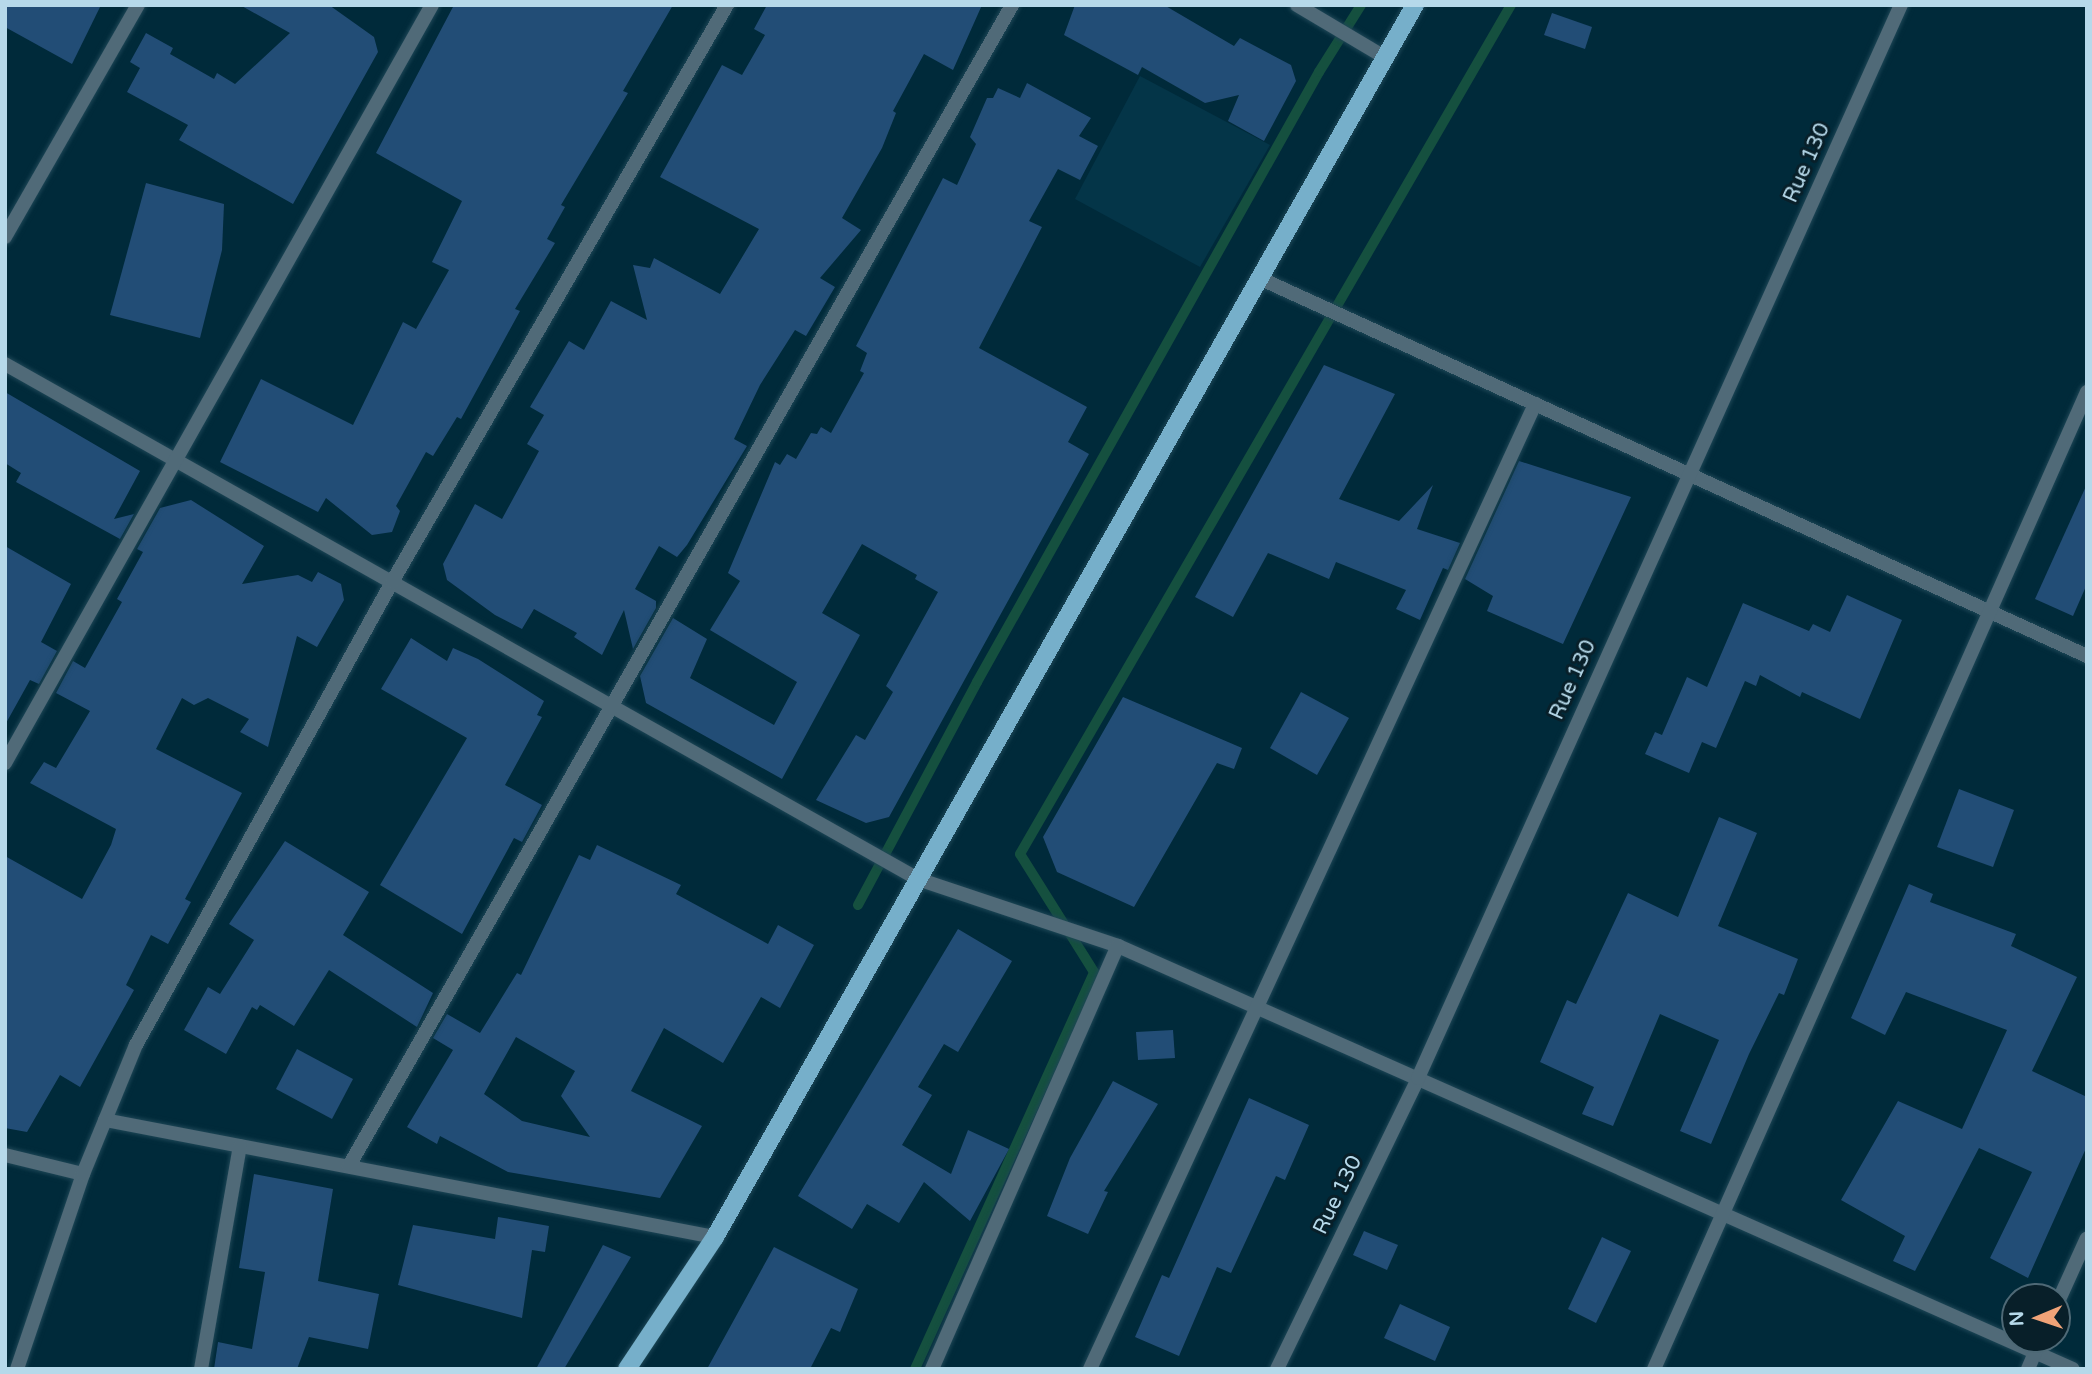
<!DOCTYPE html>
<style>
body{margin:0}
#map{position:relative;width:2092px;height:1374px;overflow:hidden;background:#002a3a;font-family:"Varela Round",sans-serif}
div>[style]{position:absolute}
.built>*{inset:0;background:#043548}
.stream>*{height:10px;margin:-5px;padding:0 5px;transform-origin:5px;border-radius:5px;background:#15503f}
.building>*{inset:0;background:#224d76}
.roads{filter:drop-shadow(0 0 2px #1d4656) drop-shadow(0 0 2px #1d4656)}
.minor>*{height:14px;margin:-7px;padding:0 7px;transform-origin:7px;border-radius:7px;background:#506a78}
.tertiary>*{height:14px;margin:-7px;padding:0 7px;transform-origin:7px;border-radius:7px;background:#506a78}
.primary>*{height:18px;margin:-9px;padding:0 9px;transform-origin:9px;border-radius:9px;background:#76afca}
span{translate:-50% -50%;white-space:nowrap;text-align:center;line-height:1.15;-webkit-text-stroke:6px #081f29;paint-order:stroke}
.street-label{font-size:21px;color:#b6d9ea}
.frame{position:absolute;inset:0;border:7px solid #b6d9ea;pointer-events:none}
.north{position:absolute;left:2001px;top:1283px;width:70px;height:70px;box-sizing:border-box;background:#081f29;border:2px solid #4e6976;border-radius:50%;rotate:268deg;font-size:19px;font-weight:700;line-height:28px;text-align:center;color:#b6d9ea}
.north::after{content:'';display:block;margin:auto;width:24px;height:32px;background:#f0a378;clip-path:polygon(50% 0,100% 100%,50% 72%,0 100%)}
</style>
<div id="map">
<div class="built">
<i style="clip-path:polygon(1140px 76px,1270px 145px,1200px 267px,1075px 199px)"></i>
</div>
<div class="stream">
<i style="left:858px;top:905px;width:253px;rotate:-61.9deg"></i>
<i style="left:977px;top:682px;width:699px;rotate:-60.72deg"></i>
<i style="left:1319px;top:72px;width:79px;rotate:-57.9deg"></i>
<i style="left:915px;top:1369px;width:435px;rotate:-65.7deg"></i>
<i style="left:1094px;top:972px;width:139px;rotate:-122.1deg"></i>
<i style="left:1020px;top:854px;width:981px;rotate:-59.96deg"></i>
</div>
<div class="building">
<i style="clip-path:polygon(5px 5px,101px 5px,72px 64px,5px 27px)"></i>
<i style="clip-path:polygon(240px 5px,329px 5px,374px 37px,378px 52px,293px 204px,179px 140px,188px 125px,127px 92px,140px 68px,130px 62px,146px 33px,173px 48px,170px 54px,214px 79px,217px 73px,235px 84px,290px 33px)"></i>
<i style="clip-path:polygon(454px 5px,673px 5px,623px 91px,628px 93px,561px 205px,565px 207px,547px 239px,555px 243px,515px 309px,520px 311px,461px 419px,457px 417px,433px 456px,426px 452px,396px 506px,400px 511px,392px 532px,372px 535px,326px 498px,318px 512px,220px 462px,261px 379px,353px 425px,403px 322px,416px 329px,449px 270px,432px 262px,462px 201px,376px 153px)"></i>
<i style="clip-path:polygon(767px 5px,982px 5px,953px 70px,924px 54px,893px 111px,896px 113px,882px 148px,842px 218px,861px 230px,820px 278px,835px 287px,806px 336px,795px 330px,760px 385px,734px 439px,747px 446px,687px 545px,677px 557px,659px 546px,635px 589px,656px 601px,656px 608px,633px 649px,624px 610px,602px 655px,574px 637px,577px 633px,534px 609px,522px 629px,495px 615px,447px 580px,443px 564px,475px 504px,502px 519px,539px 451px,527px 444px,544px 415px,530px 407px,569px 341px,584px 350px,611px 301px,647px 320px,633px 265px,650px 268px,654px 258px,720px 294px,759px 229px,660px 177px,722px 65px,742px 75px,765px 35px,754px 29px)"></i>
<i style="clip-path:polygon(1075px 5px,1164px 5px,1234px 46px,1240px 38px,1291px 65px,1296px 81px,1264px 141px,1228px 121px,1239px 95px,1205px 103px,1142px 67px,1138px 75px,1064px 35px)"></i>
<i style="clip-path:polygon(1552px 13px,1592px 27px,1585px 49px,1544px 35px)"></i>
<i style="clip-path:polygon(1027px 83px,1091px 118px,1079px 136px,1098px 146px,1080px 180px,1058px 169px,1029px 221px,1042px 227px,979px 348px,1087px 407px,1068px 442px,1089px 454px,889px 817px,866px 823px,816px 800px,856px 735px,865px 740px,893px 692px,886px 686px,938px 592px,915px 579px,917px 575px,862px 544px,822px 613px,860px 635px,782px 779px,646px 703px,640px 676px,673px 618px,707px 639px,690px 678px,774px 725px,797px 682px,710px 630px,740px 581px,728px 573px,775px 462px,780px 465px,787px 454px,796px 459px,811px 433px,817px 434px,821px 427px,831px 433px,864px 373px,860px 371px,867px 353px,856px 346px,943px 178px,957px 185px,976px 144px,970px 137px,987px 98px,993px 98px,998px 88px,1020px 98px)"></i>
<i style="clip-path:polygon(146px 183px,224px 204px,222px 250px,200px 338px,110px 315px)"></i>
<i style="clip-path:polygon(1324px 365px,1395px 394px,1339px 499px,1399px 521px,1433px 485px,1417px 529px,1460px 543px,1448px 570px,1443px 568px,1420px 620px,1396px 609px,1406px 590px,1336px 562px,1329px 579px,1268px 553px,1233px 617px,1195px 597px)"></i>
<i style="clip-path:polygon(5px 392px,140px 471px,114px 519px,134px 514px,120px 539px,16px 482px,21px 473px,5px 463px)"></i>
<i style="clip-path:polygon(1519px 461px,1631px 497px,1563px 644px,1487px 611px,1493px 596px,1465px 579px)"></i>
<i style="clip-path:polygon(2087px 484px,2087px 584px,2073px 616px,2035px 599px)"></i>
<i style="clip-path:polygon(191px 500px,264px 546px,242px 584px,298px 575px,312px 582px,318px 572px,341px 584px,344px 600px,317px 647px,297px 636px,268px 747px,240px 732px,249px 719px,208px 698px,194px 705px,182px 698px,156px 749px,242px 793px,185px 899px,191px 902px,168px 944px,151px 935px,126px 985px,134px 990px,80px 1087px,60px 1075px,27px 1132px,5px 1128px,5px 856px,82px 899px,111px 845px,116px 829px,30px 783px,44px 762px,56px 768px,90px 711px,56px 693px,73px 661px,85px 668px,122px 602px,117px 599px,143px 552px,137px 549px,160px 508px)"></i>
<i style="clip-path:polygon(5px 546px,71px 584px,41px 642px,57px 651px,39px 684px,30px 680px,5px 725px)"></i>
<i style="clip-path:polygon(1847px 595px,1902px 620px,1860px 719px,1802px 692px,1800px 697px,1760px 675px,1756px 686px,1745px 681px,1716px 748px,1702px 742px,1689px 773px,1645px 754px,1655px 732px,1662px 735px,1687px 677px,1707px 687px,1743px 603px,1809px 631px,1813px 624px,1830px 632px)"></i>
<i style="clip-path:polygon(411px 638px,447px 661px,453px 648px,478px 659px,544px 701px,537px 715px,542px 717px,505px 785px,542px 805px,522px 842px,514px 838px,462px 934px,380px 885px,467px 738px,381px 689px)"></i>
<i style="clip-path:polygon(1301px 692px,1349px 718px,1317px 775px,1270px 748px)"></i>
<i style="clip-path:polygon(1123px 697px,1242px 748px,1234px 769px,1217px 763px,1134px 907px,1057px 872px,1043px 837px)"></i>
<i style="clip-path:polygon(1959px 789px,2014px 810px,1993px 867px,1937px 847px)"></i>
<i style="clip-path:polygon(1719px 817px,1757px 833px,1718px 926px,1798px 959px,1784px 995px,1779px 993px,1749px 1054px,1711px 1144px,1680px 1131px,1719px 1040px,1660px 1014px,1613px 1126px,1582px 1114px,1594px 1087px,1540px 1062px,1567px 1000px,1576px 1004px,1628px 893px,1678px 917px)"></i>
<i style="clip-path:polygon(285px 841px,369px 892px,343px 935px,433px 993px,417px 1027px,329px 970px,294px 1026px,260px 1005px,257px 1010px,252px 1007px,226px 1054px,184px 1030px,208px 987px,220px 994px,254px 940px,229px 924px)"></i>
<i style="clip-path:polygon(evenodd,597px 845px,681px 885px,676px 894px,768px 944px,778px 925px,814px 945px,780px 1008px,761px 997px,723px 1063px,664px 1028px,631px 1091px,702px 1126px,660px 1198px,508px 1172px,440px 1136px,437px 1144px,407px 1127px,453px 1050px,433px 1038px,447px 1014px,480px 1033px,517px 973px,521px 975px,579px 855px,590px 860px,597px 845px,516px 1037px,575px 1071px,561px 1096px,590px 1137px,522px 1121px,484px 1094px,516px 1037px)"></i>
<i style="clip-path:polygon(1909px 884px,1933px 894px,1930px 902px,2016px 934px,2011px 946px,2077px 977px,2032px 1071px,2087px 1097px,2087px 1146px,2028px 1278px,1990px 1258px,2032px 1172px,1979px 1148px,1915px 1271px,1893px 1261px,1905px 1236px,1841px 1200px,1898px 1101px,1962px 1129px,2007px 1030px,1906px 992px,1885px 1035px,1851px 1018px)"></i>
<i style="clip-path:polygon(958px 929px,1012px 961px,958px 1052px,944px 1044px,918px 1087px,932px 1095px,902px 1145px,951px 1174px,968px 1130px,1009px 1149px,970px 1221px,924px 1182px,899px 1223px,867px 1204px,852px 1229px,798px 1196px)"></i>
<i style="clip-path:polygon(1173px 1030px,1175px 1058px,1138px 1060px,1136px 1032px)"></i>
<i style="clip-path:polygon(297px 1049px,353px 1079px,332px 1119px,276px 1089px)"></i>
<i style="clip-path:polygon(1113px 1081px,1158px 1104px,1104px 1191px,1108px 1192px,1088px 1234px,1047px 1216px,1070px 1158px)"></i>
<i style="clip-path:polygon(1249px 1098px,1309px 1125px,1285px 1180px,1276px 1176px,1231px 1273px,1217px 1267px,1179px 1356px,1135px 1337px,1162px 1275px,1169px 1278px)"></i>
<i style="clip-path:polygon(254px 1174px,333px 1189px,318px 1281px,379px 1294px,368px 1349px,309px 1337px,297px 1369px,214px 1369px,218px 1342px,252px 1349px,265px 1272px,239px 1268px)"></i>
<i style="clip-path:polygon(498px 1217px,549px 1226px,545px 1252px,532px 1250px,522px 1318px,398px 1285px,413px 1225px,495px 1239px)"></i>
<i style="clip-path:polygon(1364px 1231px,1398px 1245px,1387px 1270px,1353px 1255px)"></i>
<i style="clip-path:polygon(1602px 1237px,1631px 1251px,1596px 1323px,1568px 1309px)"></i>
<i style="clip-path:polygon(603px 1245px,631px 1257px,564px 1369px,536px 1369px)"></i>
<i style="clip-path:polygon(774px 1247px,858px 1289px,840px 1332px,831px 1328px,810px 1369px,707px 1369px)"></i>
<i style="clip-path:polygon(1400px 1304px,1450px 1327px,1435px 1361px,1384px 1338px)"></i>
</div>
<div class="roads">
<div class="minor">
<i style="left:5px;top:237px;width:267px;rotate:-60.2deg"></i>
<i style="left:1259px;top:278px;width:910px;rotate:24.54deg"></i>
<i style="left:5px;top:364px;width:1048px;rotate:29.43deg"></i>
<i style="left:918px;top:879px;width:211px;rotate:18.5deg"></i>
<i style="left:1118px;top:946px;width:1044px;rotate:23.89deg"></i>
<i style="left:5px;top:763px;width:870px;rotate:-60.61deg"></i>
<i style="left:105px;top:1120px;width:621px;rotate:10.86deg"></i>
<i style="left:5px;top:1155px;width:80px;rotate:13.7deg"></i>
<i style="left:349px;top:1166px;width:1337px;rotate:-60.27deg"></i>
<i style="left:2057px;top:1304px;width:72px;rotate:-65.6deg"></i>
<i style="left:17px;top:1369px;width:206px;rotate:-71.3deg"></i>
<i style="left:83px;top:1174px;width:139px;rotate:-67.7deg"></i>
<i style="left:136px;top:1045px;width:529px;rotate:-61.06deg"></i>
<i style="left:392px;top:582px;width:667px;rotate:-59.86deg"></i>
<i style="left:201px;top:1369px;width:226px;rotate:-80.1deg"></i>
<i style="left:932px;top:1369px;width:462px;rotate:-66.3deg"></i>
<i style="left:1090px;top:1369px;width:1063px;rotate:-65.24deg"></i>
<i style="left:1277px;top:1369px;width:323px;rotate:-64.1deg"></i>
<i style="left:1418px;top:1078px;width:1177px;rotate:-65.77deg"></i>
<i style="left:1654px;top:1369px;width:1069px;rotate:-66.1deg"></i>
<i style="left:2028px;top:1369px;width:33px;rotate:-67deg"></i>
</div>
<div class="tertiary">
<i style="left:1297px;top:5px;width:104px;rotate:30.8deg"></i>
</div>
<div class="primary">
<i style="left:627px;top:1369px;width:159px;rotate:-56.3deg"></i>
<i style="left:715px;top:1237px;width:1417px;rotate:-60.4deg"></i>
</div>
</div>
<div class="street-label">
<span style="left:1807px;top:163px;rotate:-66deg">Rue 130</span>
<span style="left:1573px;top:680px;rotate:-66deg">Rue 130</span>
<span style="left:1338px;top:1195px;rotate:-64deg">Rue 130</span>
</div>
<div class="frame"></div>
<div class="north">N</div>
</div>
